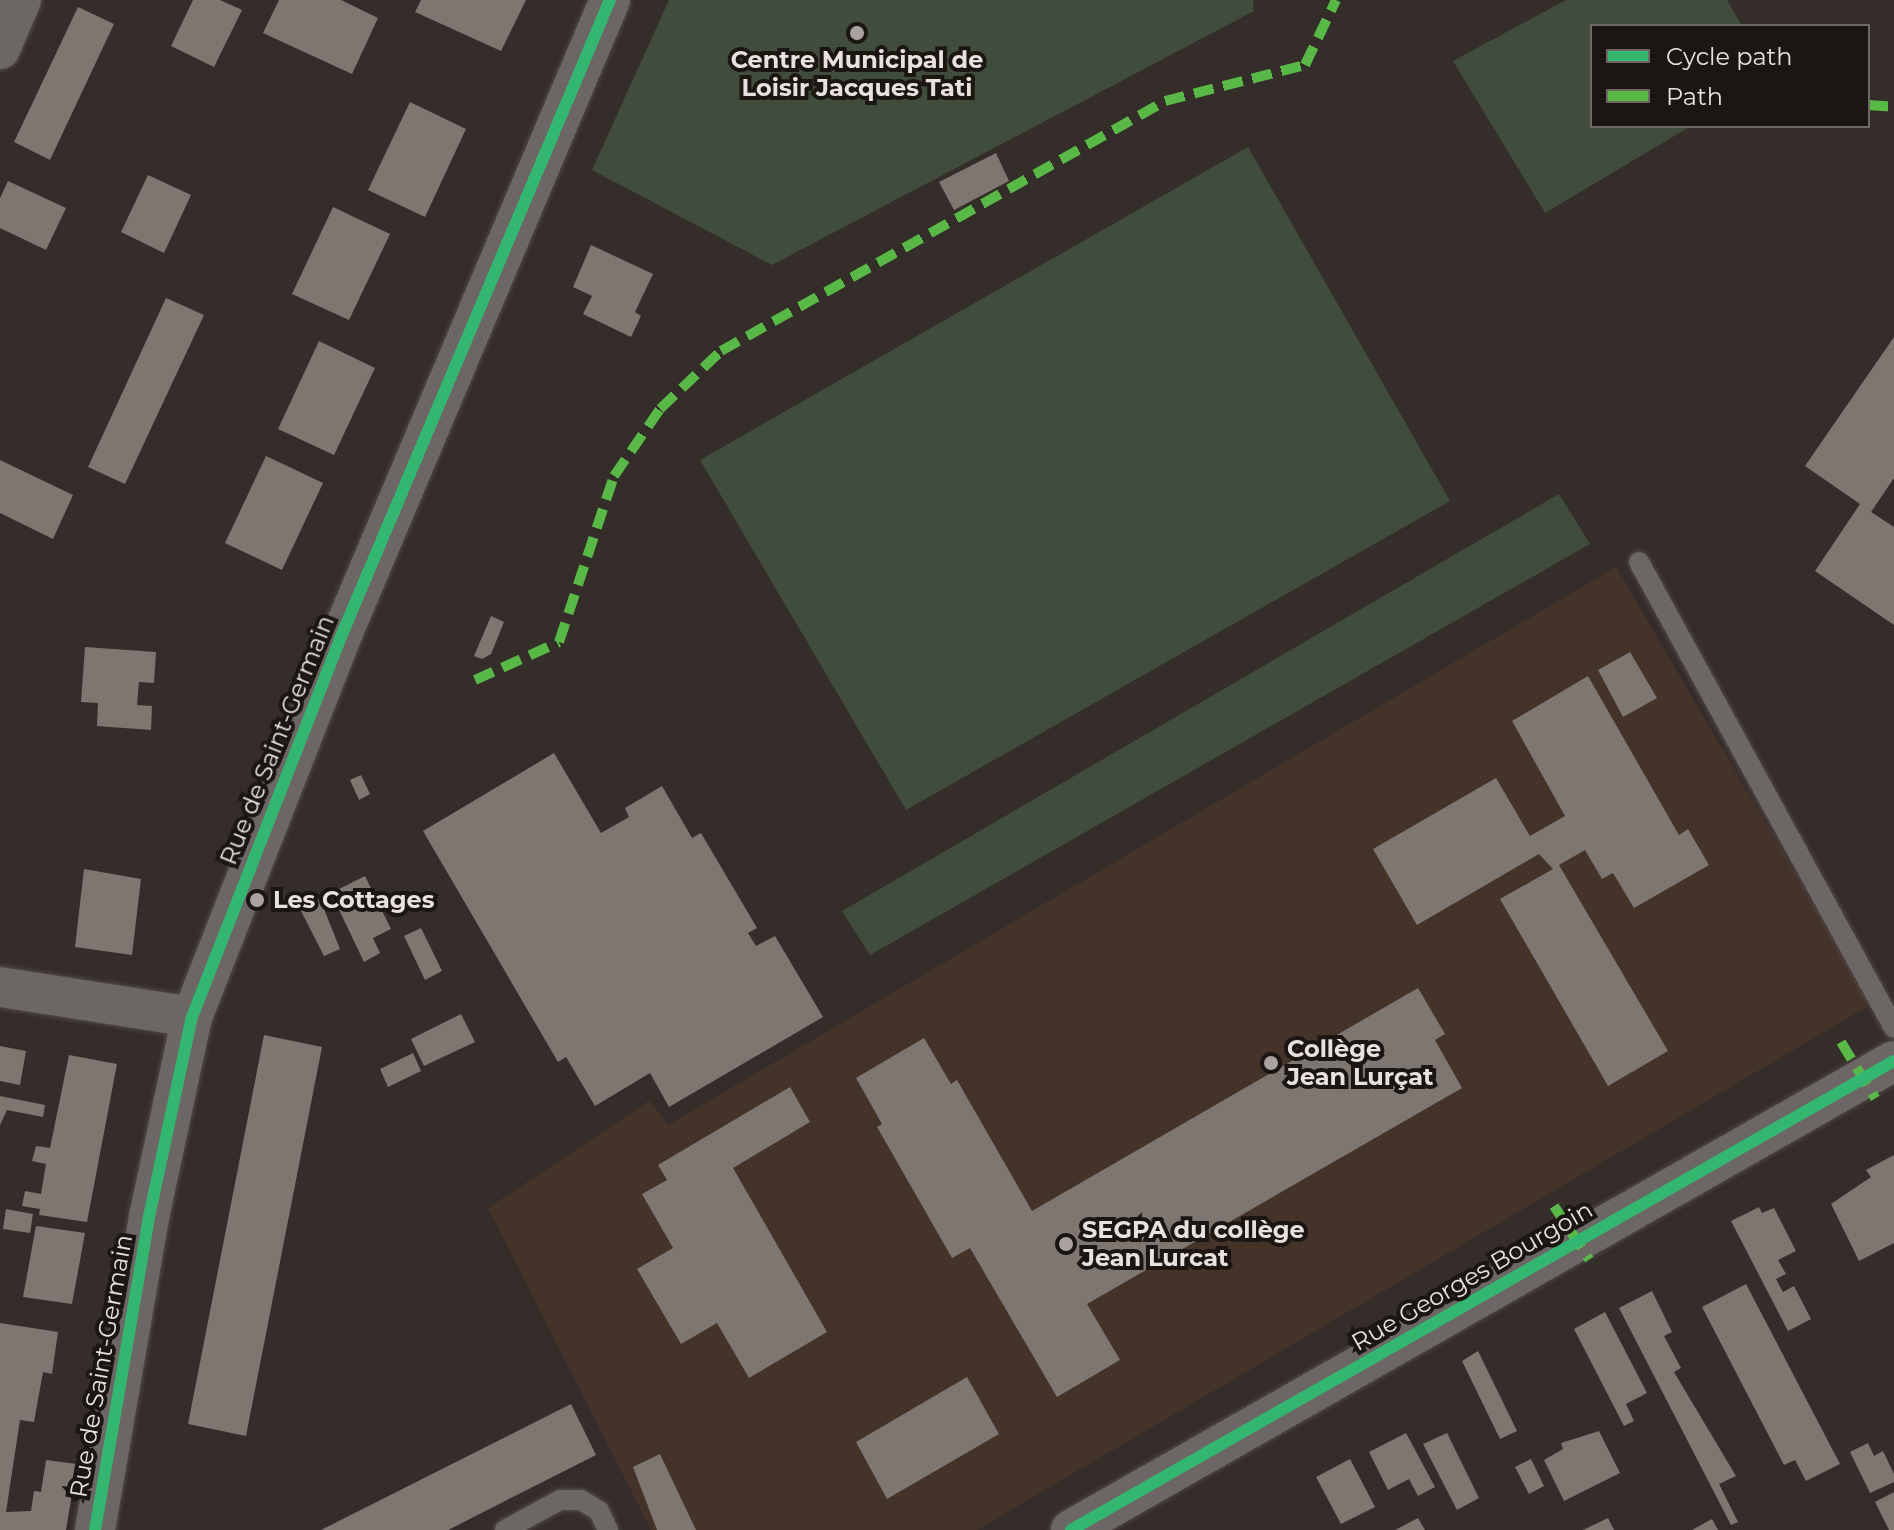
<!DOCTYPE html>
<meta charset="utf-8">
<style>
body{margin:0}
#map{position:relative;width:1894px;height:1530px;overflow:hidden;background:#352d2a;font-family:Montserrat,sans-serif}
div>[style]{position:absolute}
.built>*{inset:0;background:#443329}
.green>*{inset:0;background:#404d3c}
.building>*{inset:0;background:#7e7671}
.roads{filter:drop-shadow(0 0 2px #514a48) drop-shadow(0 0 2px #514a48)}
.service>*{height:20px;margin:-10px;padding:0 10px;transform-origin:10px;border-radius:10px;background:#6c6764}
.minor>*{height:40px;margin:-20px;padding:0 20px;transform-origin:20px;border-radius:20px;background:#6c6764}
.quiet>*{height:10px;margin-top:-5px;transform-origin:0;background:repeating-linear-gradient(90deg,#58b947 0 20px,transparent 0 30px)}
.cycleway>*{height:12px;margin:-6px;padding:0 6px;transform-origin:6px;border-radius:6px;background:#33b770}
.dots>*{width:22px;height:22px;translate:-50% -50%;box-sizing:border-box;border:4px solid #1c1613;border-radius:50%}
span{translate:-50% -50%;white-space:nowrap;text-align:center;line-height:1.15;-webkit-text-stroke:8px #1c1613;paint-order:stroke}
.poi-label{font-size:24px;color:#e9e1dc;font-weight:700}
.left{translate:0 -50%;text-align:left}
.street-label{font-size:24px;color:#e9e1dc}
.legend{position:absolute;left:1590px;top:24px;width:280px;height:104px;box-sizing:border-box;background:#1c1613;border:2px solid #6e6763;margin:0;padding:10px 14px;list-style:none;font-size:24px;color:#e9e1dc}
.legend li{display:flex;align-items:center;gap:16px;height:40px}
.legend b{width:40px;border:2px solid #6e6763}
</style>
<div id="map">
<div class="built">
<i style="clip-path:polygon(1616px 567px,1872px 1004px,977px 1530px,651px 1530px,488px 1208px,650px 1100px,668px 1125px)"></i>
</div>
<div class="green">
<i style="clip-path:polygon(669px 0,1253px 0,1254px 11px,772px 265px,592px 170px)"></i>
<i style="clip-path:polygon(1566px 0,1727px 0,1742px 26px,1592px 26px,1592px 126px,1691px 126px,1545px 213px,1453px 61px)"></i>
<i style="clip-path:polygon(1248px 147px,1450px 501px,906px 810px,700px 460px)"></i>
<i style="clip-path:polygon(1559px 494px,1590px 544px,870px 955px,842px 911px)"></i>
</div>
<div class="building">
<i style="clip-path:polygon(193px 0,220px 0,242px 10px,214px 67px,171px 46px)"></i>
<i style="clip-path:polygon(279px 0,341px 0,378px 18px,352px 74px,263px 33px)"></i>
<i style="clip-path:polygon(421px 0,526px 0,501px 51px,415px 12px)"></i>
<i style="clip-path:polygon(78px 7px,114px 24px,50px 160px,14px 142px)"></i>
<i style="clip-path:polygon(410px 102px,466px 129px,425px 217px,368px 190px)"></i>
<i style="clip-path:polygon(996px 153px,1009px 181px,954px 210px,939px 182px)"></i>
<i style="clip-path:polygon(148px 175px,191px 195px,164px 253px,121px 232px)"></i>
<i style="clip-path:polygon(8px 181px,66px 208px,46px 250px,0 228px,0 198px)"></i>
<i style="clip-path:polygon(333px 207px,390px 234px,349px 320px,292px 294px)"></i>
<i style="clip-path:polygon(591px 245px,653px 274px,635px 312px,641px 316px,631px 337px,583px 314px,592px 296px,573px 287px)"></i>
<i style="clip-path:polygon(166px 298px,204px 315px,125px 484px,88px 467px)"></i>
<i style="clip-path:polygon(1894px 337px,1894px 478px,1871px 512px,1894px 527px,1894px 625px,1815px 571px,1860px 504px,1805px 466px)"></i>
<i style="clip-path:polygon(319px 341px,375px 368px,334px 455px,278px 429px)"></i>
<i style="clip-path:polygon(266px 456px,323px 483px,282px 570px,225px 543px)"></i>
<i style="clip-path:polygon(0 460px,73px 495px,53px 539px,0 513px)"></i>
<i style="clip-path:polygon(491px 616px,504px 622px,491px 654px,482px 659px,474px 656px)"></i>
<i style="clip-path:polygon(85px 647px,156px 652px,154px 683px,139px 682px,137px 705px,152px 706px,151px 730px,97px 726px,98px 703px,81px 702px)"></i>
<i style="clip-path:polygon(1630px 652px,1657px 698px,1623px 717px,1598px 670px)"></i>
<i style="clip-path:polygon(1588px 676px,1679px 835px,1688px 829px,1709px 865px,1634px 908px,1613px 873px,1602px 879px,1585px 850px,1559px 865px,1668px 1051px,1608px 1086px,1500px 899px,1553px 869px,1539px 854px,1417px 925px,1373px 849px,1496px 778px,1530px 836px,1565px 816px,1512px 721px)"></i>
<i style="clip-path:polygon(554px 753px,601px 833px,629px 817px,625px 808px,662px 786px,692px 838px,701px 833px,757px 928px,748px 933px,756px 946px,775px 936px,823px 1017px,669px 1107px,650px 1073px,595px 1106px,566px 1057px,558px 1062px,423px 831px)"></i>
<i style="clip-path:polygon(361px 775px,370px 794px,359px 800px,350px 780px)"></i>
<i style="clip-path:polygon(84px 869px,141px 879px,132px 955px,75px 947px)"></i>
<i style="clip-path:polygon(365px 876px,391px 929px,373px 938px,380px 953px,364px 962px,331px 893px)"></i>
<i style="clip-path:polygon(320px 899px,340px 949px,324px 956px,300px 909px)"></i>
<i style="clip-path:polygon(421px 928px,442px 971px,425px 980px,404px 936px)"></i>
<i style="clip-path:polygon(1418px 988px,1445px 1034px,1435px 1040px,1462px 1088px,1087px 1304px,1120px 1360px,1057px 1397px,970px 1248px,952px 1258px,877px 1127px,882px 1124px,856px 1078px,924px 1038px,951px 1084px,957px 1080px,1032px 1211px)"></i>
<i style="clip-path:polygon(461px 1014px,475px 1042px,424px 1066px,411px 1039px)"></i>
<i style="clip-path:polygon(264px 1035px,322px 1047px,246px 1436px,188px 1424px)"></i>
<i style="clip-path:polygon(0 1046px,26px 1051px,20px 1085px,0 1081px)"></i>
<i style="clip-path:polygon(413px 1053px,421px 1071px,388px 1087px,380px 1069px)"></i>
<i style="clip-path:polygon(69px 1055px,117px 1064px,87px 1222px,39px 1215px,40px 1209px,22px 1206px,25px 1191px,41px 1194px,46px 1164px,32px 1161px,36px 1146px,50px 1148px)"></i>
<i style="clip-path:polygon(790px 1087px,810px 1122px,733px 1168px,827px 1332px,749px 1378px,717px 1323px,681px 1344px,637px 1269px,673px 1248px,642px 1194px,667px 1180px,658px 1165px)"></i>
<i style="clip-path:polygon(0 1096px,45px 1105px,43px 1117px,7px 1110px,0 1125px)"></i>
<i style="clip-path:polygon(1894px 1155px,1894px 1243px,1859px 1261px,1831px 1204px,1871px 1177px,1866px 1170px)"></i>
<i style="clip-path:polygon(1759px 1207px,1762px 1213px,1774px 1208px,1796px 1251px,1778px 1260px,1786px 1274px,1776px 1279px,1783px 1292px,1794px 1286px,1811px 1319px,1788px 1331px,1731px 1221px)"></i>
<i style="clip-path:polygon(6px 1209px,33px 1214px,30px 1233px,3px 1229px)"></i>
<i style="clip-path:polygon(36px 1226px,85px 1233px,72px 1304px,23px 1297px)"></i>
<i style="clip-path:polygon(1746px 1284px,1840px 1464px,1806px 1481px,1795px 1460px,1784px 1465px,1702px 1307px)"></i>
<i style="clip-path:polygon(1652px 1291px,1672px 1332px,1664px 1336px,1681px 1368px,1674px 1372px,1736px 1476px,1719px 1484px,1738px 1522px,1731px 1525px,1619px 1308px)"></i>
<i style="clip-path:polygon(1605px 1312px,1647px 1393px,1626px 1404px,1634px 1421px,1624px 1426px,1574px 1329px)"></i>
<i style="clip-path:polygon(0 1323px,58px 1332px,52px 1374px,43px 1372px,34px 1422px,20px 1420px,6px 1512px,31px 1511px,34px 1491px,41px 1492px,46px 1460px,77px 1464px,66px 1530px,0 1530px)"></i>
<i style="clip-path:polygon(1478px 1351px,1517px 1431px,1500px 1439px,1462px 1361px)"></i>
<i style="clip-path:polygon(967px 1377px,999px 1434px,887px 1499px,856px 1442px)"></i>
<i style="clip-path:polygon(571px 1404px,596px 1455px,448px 1530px,321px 1530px)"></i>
<i style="clip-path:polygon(1599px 1431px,1620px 1473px,1564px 1501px,1544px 1460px,1563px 1449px,1561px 1443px)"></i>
<i style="clip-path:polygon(1406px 1433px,1435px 1487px,1418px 1496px,1409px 1479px,1388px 1490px,1369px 1452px)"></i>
<i style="clip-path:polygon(1447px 1433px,1479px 1498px,1457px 1510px,1423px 1444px)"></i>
<i style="clip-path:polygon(1868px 1443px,1874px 1456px,1883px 1451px,1894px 1474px,1894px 1482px,1870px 1493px,1850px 1452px)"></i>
<i style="clip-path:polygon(660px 1454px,696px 1530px,657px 1530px,633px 1467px)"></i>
<i style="clip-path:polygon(1350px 1459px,1375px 1507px,1341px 1524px,1316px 1477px)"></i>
<i style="clip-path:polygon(1531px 1459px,1544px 1486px,1529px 1494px,1515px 1467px)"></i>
<i style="clip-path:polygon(1894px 1492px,1894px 1530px,1889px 1530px,1875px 1502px)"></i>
<i style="clip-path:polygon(1418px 1518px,1425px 1530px,1395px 1530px,1403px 1526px)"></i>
<i style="clip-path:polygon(1608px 1518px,1614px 1530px,1583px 1530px)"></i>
<i style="clip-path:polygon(1712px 1519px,1718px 1530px,1692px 1530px)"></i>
</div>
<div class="roads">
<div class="service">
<i style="left:1639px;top:562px;width:531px;rotate:61.31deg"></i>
<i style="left:505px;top:1530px;width:63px;rotate:-28.6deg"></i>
<i style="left:560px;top:1500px;width:21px"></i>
<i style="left:581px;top:1500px;width:21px;rotate:31deg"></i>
<i style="left:599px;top:1511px;width:21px;rotate:65deg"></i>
</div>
<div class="minor">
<i style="left:0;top:49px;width:53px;rotate:-66.8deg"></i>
<i style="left:0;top:987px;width:194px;rotate:8.9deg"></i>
<i style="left:95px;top:1530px;width:318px;rotate:-80.2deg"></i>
<i style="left:149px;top:1217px;width:205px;rotate:-77.9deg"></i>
<i style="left:192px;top:1017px;width:414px;rotate:-68.6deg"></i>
<i style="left:343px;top:632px;width:686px;rotate:-67.1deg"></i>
<i style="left:1071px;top:1530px;width:947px;rotate:-29.68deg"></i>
</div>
</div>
<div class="quiet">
<i style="left:1868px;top:105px;width:26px;rotate:4deg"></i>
<i style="left:475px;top:680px;width:92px;rotate:-24.3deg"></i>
<i style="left:559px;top:642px;width:175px;rotate:-71.7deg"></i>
<i style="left:614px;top:476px;width:81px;rotate:-55.5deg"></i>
<i style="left:660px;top:409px;width:84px;rotate:-43.6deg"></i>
<i style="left:721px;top:351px;width:510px;rotate:-29.38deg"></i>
<i style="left:1165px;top:101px;width:145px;rotate:-14.4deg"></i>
<i style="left:1305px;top:65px;width:72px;rotate:-64.5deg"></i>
<i style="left:1841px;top:1042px;width:66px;rotate:58.7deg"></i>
<i style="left:1554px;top:1206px;width:64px;rotate:56.6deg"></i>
</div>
<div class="cycleway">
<i style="left:95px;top:1530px;width:318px;rotate:-80.2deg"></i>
<i style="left:149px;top:1217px;width:205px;rotate:-77.9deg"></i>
<i style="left:192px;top:1017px;width:414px;rotate:-68.6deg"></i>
<i style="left:343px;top:632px;width:686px;rotate:-67.1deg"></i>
<i style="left:1071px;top:1530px;width:947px;rotate:-29.68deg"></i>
</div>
<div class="dots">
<i style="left:857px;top:33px;background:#aaa29e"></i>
<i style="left:257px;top:900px;background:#aaa29e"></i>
<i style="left:1271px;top:1063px;background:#aaa29e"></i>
<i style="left:1066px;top:1244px;background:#aaa29e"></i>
</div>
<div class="poi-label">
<span style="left:857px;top:74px">Centre Municipal de<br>Loisir Jacques Tati</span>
<span class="left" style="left:273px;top:900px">Les Cottages</span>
<span class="left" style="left:1287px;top:1063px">Collège<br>Jean Lurçat</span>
<span class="left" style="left:1082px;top:1244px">SEGPA du collège<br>Jean Lurcat</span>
</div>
<div class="street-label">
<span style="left:277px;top:740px;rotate:-68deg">Rue de Saint-Germain</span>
<span style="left:1472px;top:1276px;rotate:-30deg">Rue Georges Bourgoin</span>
<span style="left:101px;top:1366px;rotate:-80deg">Rue de Saint-Germain</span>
</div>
<ul class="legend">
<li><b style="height:10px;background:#33b770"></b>Cycle path</li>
<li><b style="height:10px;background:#58b947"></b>Path</li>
</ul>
</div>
